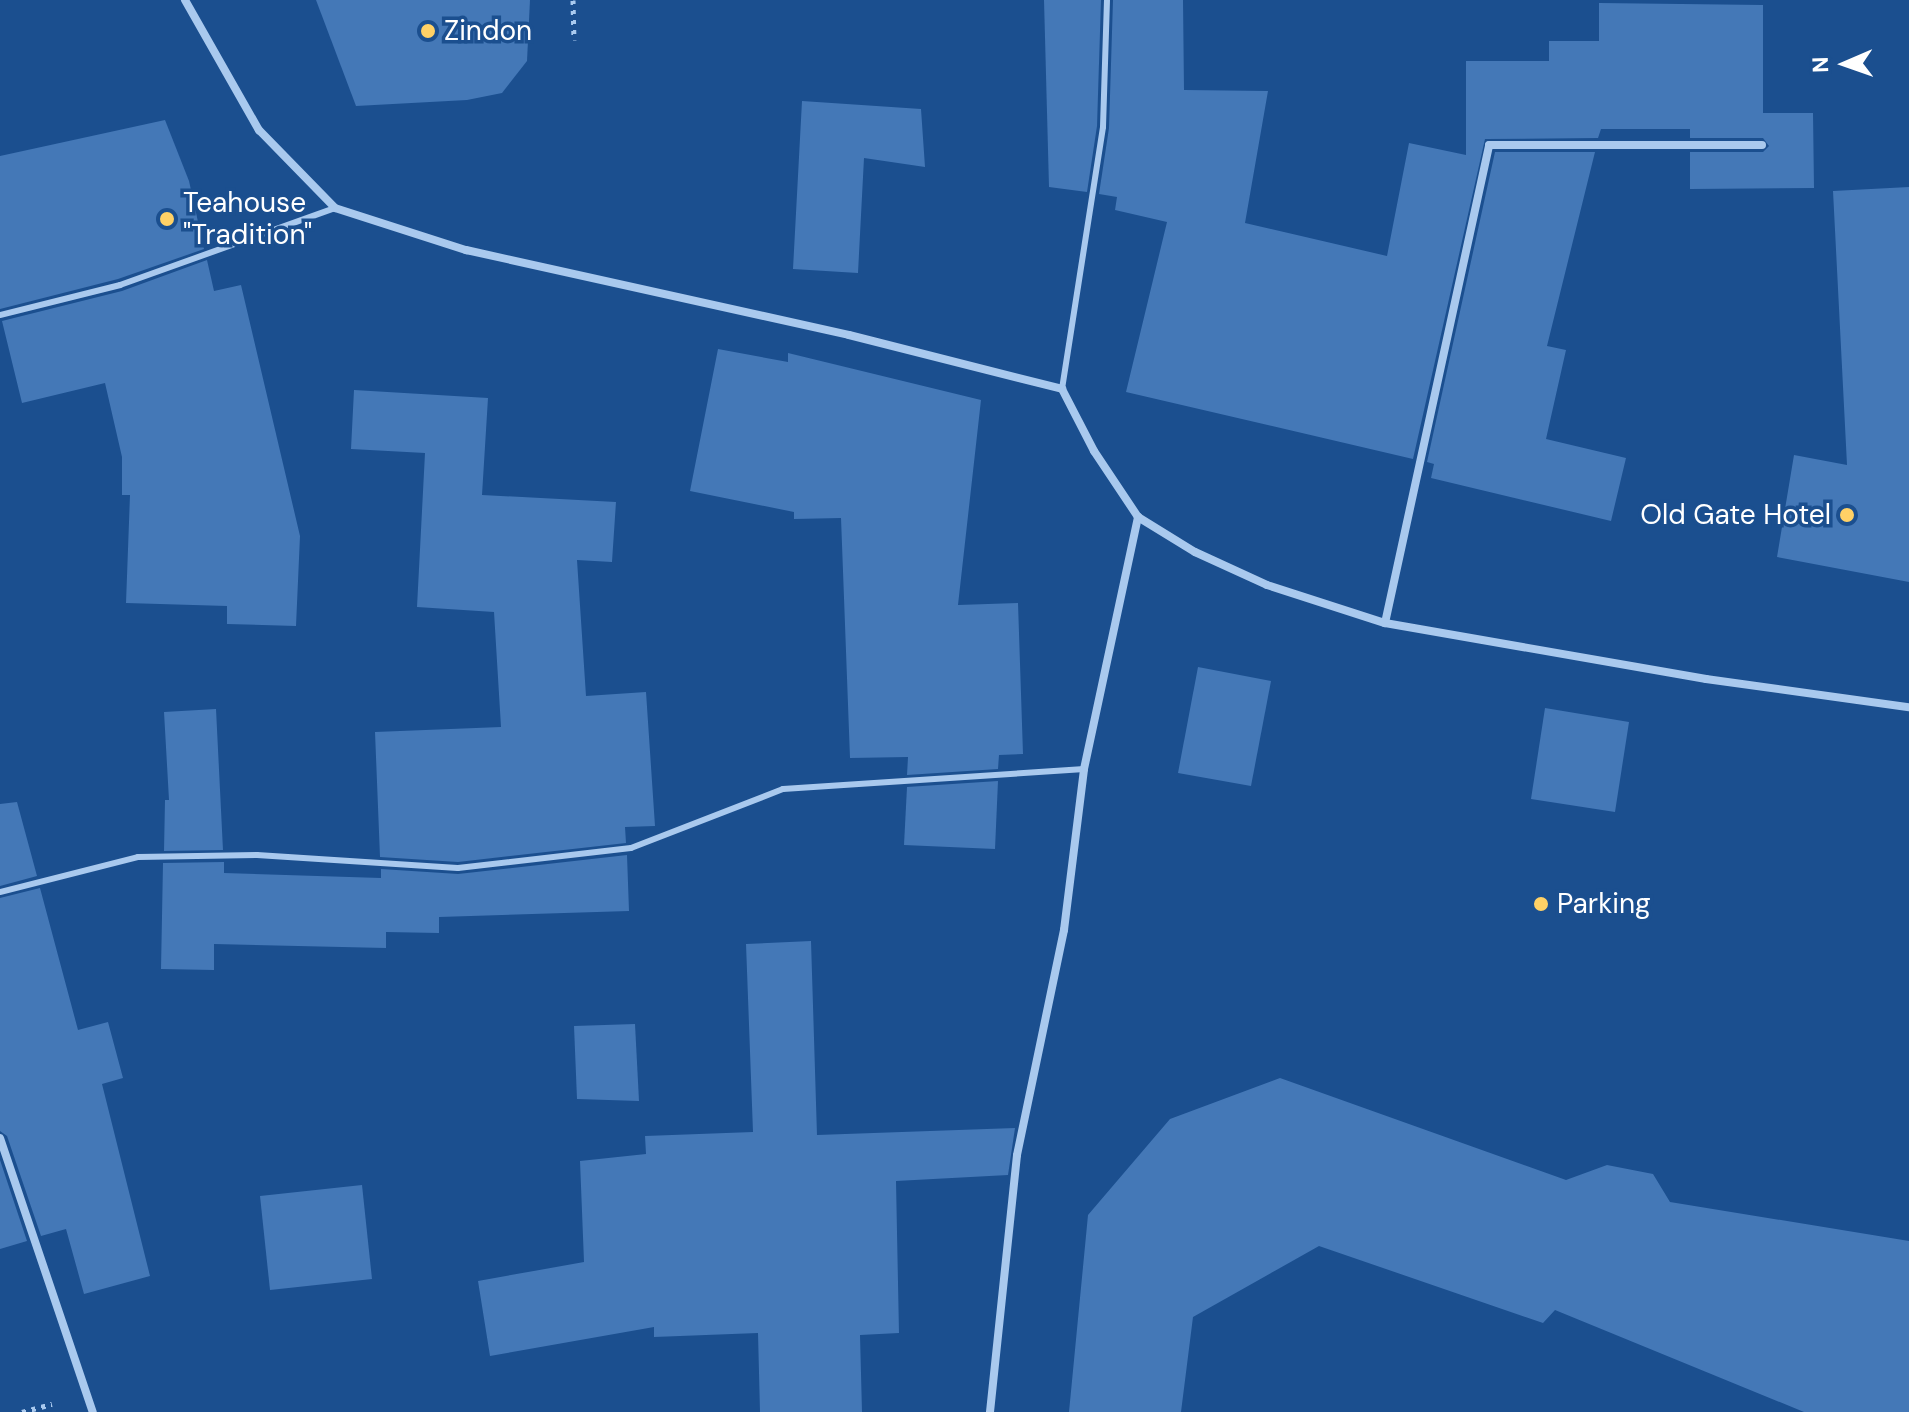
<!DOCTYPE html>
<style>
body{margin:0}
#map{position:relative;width:1909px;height:1412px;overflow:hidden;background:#1b4f8f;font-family:"DM Sans",sans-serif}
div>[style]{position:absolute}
.building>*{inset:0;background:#4478b7}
.path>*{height:5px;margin-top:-2.5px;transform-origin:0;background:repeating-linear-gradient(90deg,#a9c9ee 0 4px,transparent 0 10px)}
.lane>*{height:6px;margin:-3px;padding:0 3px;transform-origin:3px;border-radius:3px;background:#a9c9ee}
.street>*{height:8px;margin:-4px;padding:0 4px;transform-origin:4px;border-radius:4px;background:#a9c9ee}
.dots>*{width:22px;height:22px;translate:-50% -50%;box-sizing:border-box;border:4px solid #1b4f8f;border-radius:50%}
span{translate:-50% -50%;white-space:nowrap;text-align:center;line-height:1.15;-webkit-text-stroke:7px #1b4f8f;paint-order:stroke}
.poi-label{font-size:28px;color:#fff}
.left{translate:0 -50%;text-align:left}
.right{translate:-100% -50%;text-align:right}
.north{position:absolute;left:1805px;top:24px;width:80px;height:80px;-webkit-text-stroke:6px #1b4f8f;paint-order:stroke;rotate:268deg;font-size:22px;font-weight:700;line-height:32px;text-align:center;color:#fff}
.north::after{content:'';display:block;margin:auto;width:28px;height:36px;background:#fff;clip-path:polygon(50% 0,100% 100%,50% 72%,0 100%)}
</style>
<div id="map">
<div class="building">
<i style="clip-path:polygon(316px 0,530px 0,527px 61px,502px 93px,467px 100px,356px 106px)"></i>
<i style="clip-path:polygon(1044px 0,1101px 0,1097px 126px,1087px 192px,1049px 187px)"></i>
<i style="clip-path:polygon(1113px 0,1183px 0,1184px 90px,1268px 91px,1245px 223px,1387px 256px,1409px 143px,1466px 155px,1466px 61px,1549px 61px,1549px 41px,1599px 41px,1599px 3px,1763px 5px,1763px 113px,1813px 113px,1814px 188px,1690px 189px,1690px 152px,1763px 152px,1769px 146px,1763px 138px,1690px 138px,1690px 129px,1601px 129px,1598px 138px,1485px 139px,1413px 459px,1126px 392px,1167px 222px,1115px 210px,1117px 197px,1099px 194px,1109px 128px)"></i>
<i style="clip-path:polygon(802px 101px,921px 109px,925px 167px,864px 158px,858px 273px,793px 269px)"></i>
<i style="clip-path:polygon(165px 120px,189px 181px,204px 249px,118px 279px,0 309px,0 156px)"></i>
<i style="clip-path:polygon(1495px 152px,1595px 152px,1547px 346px,1566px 350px,1546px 439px,1626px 458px,1611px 521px,1431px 478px,1434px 464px,1427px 462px)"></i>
<i style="clip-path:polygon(1909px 187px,1909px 582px,1777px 557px,1794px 455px,1847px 465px,1833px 191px)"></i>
<i style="clip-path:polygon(207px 260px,214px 291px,241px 285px,300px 536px,296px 626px,227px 624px,227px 606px,126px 603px,130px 495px,122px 495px,122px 457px,105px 383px,22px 403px,2px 321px,122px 291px)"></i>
<i style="clip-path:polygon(718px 349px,788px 362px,788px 353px,981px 400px,958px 605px,1018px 603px,1023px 754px,999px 755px,998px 769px,907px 775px,908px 757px,850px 758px,841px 518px,794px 519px,794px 512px,690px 491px)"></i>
<i style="clip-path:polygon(354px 390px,488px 398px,482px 495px,616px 502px,612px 562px,577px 560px,586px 696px,646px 692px,655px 826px,625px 827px,626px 843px,458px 862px,380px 857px,375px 732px,501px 727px,494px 612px,417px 607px,425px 453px,351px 449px)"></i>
<i style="clip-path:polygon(1198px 667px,1271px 681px,1251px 786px,1178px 773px)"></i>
<i style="clip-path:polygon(1545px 708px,1629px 722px,1615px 812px,1531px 799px)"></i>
<i style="clip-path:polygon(216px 709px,223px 850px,164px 851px,165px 800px,169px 800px,164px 712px)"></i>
<i style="clip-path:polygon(998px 781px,995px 849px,904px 845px,907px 787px)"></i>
<i style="clip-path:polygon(17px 802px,37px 876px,0 886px,0 804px)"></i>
<i style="clip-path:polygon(627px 855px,629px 911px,439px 917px,439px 933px,386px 932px,386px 948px,214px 944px,214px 970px,161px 969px,163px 863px,224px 862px,224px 873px,381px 878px,381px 869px,458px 874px)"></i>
<i style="clip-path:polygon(40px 888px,78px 1030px,108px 1022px,123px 1078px,102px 1084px,150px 1276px,84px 1294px,66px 1229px,41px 1236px,7px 1136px,0 1131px,0 898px)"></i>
<i style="clip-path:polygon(811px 941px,817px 1135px,1015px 1128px,1008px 1175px,896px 1181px,899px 1333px,860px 1335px,862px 1412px,760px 1412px,758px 1333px,654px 1337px,654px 1327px,490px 1356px,478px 1281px,584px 1262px,580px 1161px,646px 1154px,645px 1136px,753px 1132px,746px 944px)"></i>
<i style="clip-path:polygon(635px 1024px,639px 1101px,577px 1099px,574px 1026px)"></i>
<i style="clip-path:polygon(1280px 1078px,1566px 1180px,1607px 1165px,1653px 1174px,1670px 1202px,1909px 1241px,1909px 1412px,1804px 1412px,1555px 1310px,1543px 1323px,1319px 1246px,1193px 1317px,1181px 1412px,1069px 1412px,1088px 1215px,1170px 1119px)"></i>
<i style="clip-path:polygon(0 1160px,27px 1241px,0 1249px)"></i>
<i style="clip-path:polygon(362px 1185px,372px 1279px,270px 1290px,260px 1196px)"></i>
</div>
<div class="path">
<i style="left:573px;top:0;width:40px;rotate:88.6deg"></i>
<i style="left:22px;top:1412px;width:31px;rotate:-15deg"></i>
</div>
<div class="lane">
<i style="left:0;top:315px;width:124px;rotate:-14deg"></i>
<i style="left:120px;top:285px;width:228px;rotate:-19.7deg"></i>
<i style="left:1062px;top:389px;width:265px;rotate:-81.1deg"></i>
<i style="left:1103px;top:127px;width:127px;rotate:-88.2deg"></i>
<i style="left:0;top:892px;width:142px;rotate:-14.2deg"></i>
<i style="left:138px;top:857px;width:119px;rotate:-1deg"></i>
<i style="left:257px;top:855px;width:201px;rotate:3.7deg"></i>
<i style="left:458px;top:868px;width:174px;rotate:-6.6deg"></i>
<i style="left:631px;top:848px;width:163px;rotate:-21.2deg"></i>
<i style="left:783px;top:789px;width:302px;rotate:-3.8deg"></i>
</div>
<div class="street">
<i style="left:185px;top:0;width:150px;rotate:60.4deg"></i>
<i style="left:259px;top:130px;width:109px;rotate:45.7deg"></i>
<i style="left:335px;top:208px;width:138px;rotate:17.8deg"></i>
<i style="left:466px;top:250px;width:392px;rotate:12.5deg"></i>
<i style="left:849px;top:335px;width:220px;rotate:14.2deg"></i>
<i style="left:1062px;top:389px;width:70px;rotate:62.7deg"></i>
<i style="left:1094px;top:451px;width:79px;rotate:56.3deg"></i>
<i style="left:1385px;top:623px;width:489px;rotate:-77.7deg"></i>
<i style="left:1489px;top:145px;width:273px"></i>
<i style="left:0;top:1138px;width:289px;rotate:71.3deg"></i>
<i style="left:990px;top:1412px;width:258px;rotate:-84deg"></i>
<i style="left:1017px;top:1155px;width:230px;rotate:-78.2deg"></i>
<i style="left:1064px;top:930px;width:162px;rotate:-82.9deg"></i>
<i style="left:1084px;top:769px;width:258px;rotate:-77.9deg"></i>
<i style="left:1138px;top:517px;width:67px;rotate:31.6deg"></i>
<i style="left:1195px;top:552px;width:79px;rotate:24.6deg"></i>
<i style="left:1267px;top:585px;width:124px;rotate:17.9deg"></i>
<i style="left:1385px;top:623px;width:326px;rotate:9.9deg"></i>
<i style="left:1706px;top:679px;width:205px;rotate:7.9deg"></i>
</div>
<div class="dots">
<i style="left:428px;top:31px;background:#ffd166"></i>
<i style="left:167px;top:219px;background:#ffd166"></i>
<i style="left:1847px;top:515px;background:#ffd166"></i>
<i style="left:1541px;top:904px;background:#ffd166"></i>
</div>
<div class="poi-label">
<span class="left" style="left:444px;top:31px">Zindon</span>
<span class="left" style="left:183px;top:219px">Teahouse<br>"Tradition"</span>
<span class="right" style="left:1831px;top:515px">Old Gate Hotel</span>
<span class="left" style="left:1557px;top:904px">Parking</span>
</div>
<div class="north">N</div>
</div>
